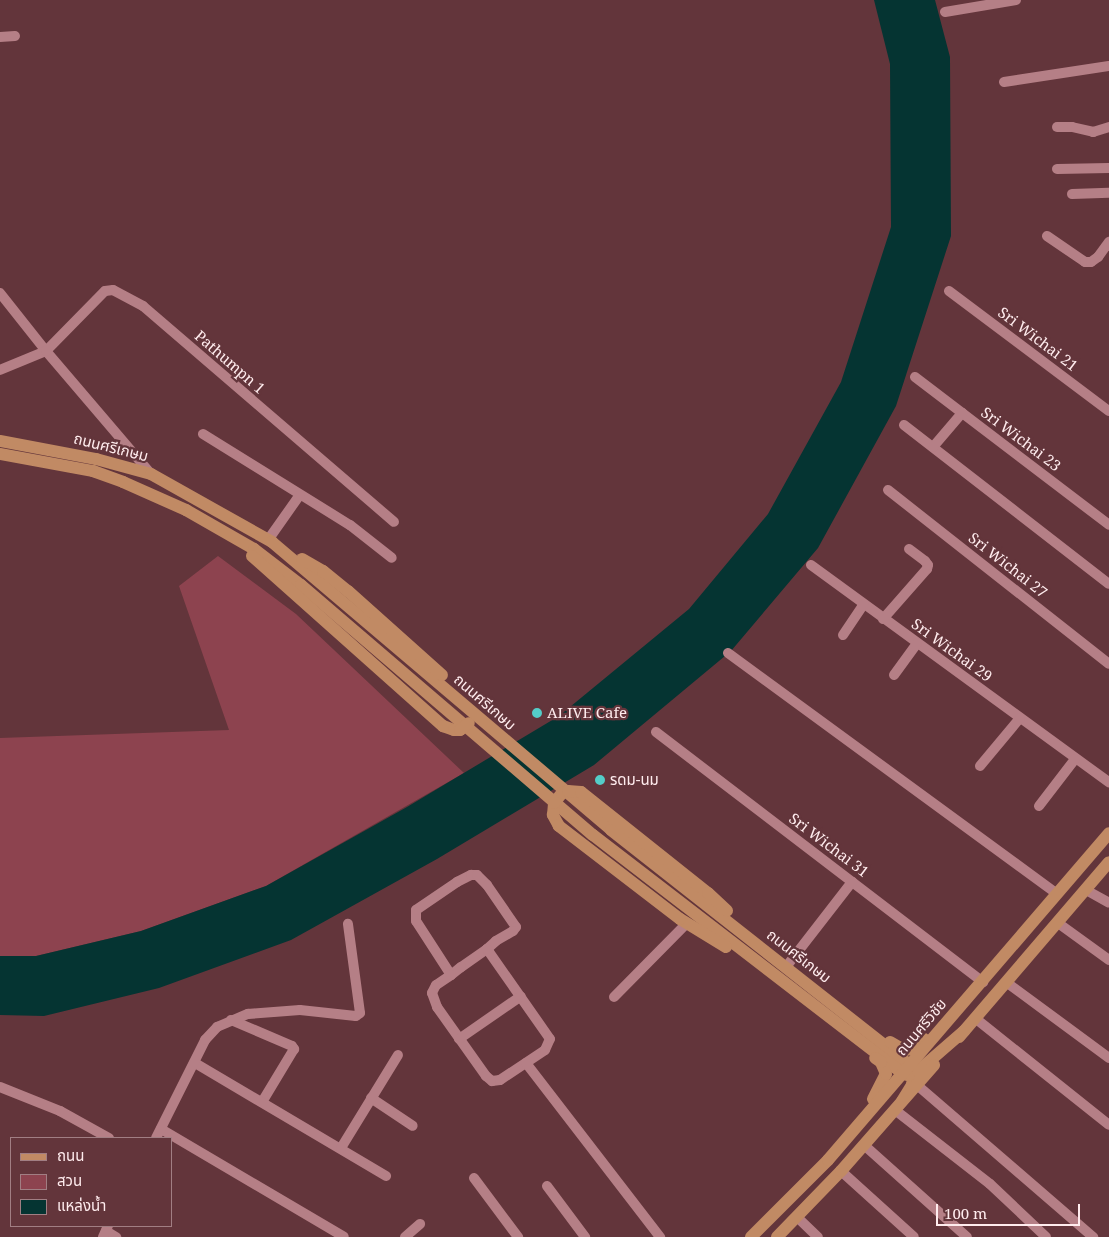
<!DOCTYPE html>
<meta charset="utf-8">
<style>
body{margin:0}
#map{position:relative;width:1109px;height:1237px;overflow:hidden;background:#63353b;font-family:"Noto Serif","Noto Sans Thai",serif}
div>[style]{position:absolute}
.green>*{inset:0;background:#8d434f}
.water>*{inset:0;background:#053432}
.minor>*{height:10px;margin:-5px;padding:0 5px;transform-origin:5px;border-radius:5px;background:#b57f86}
.major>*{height:12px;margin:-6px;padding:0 6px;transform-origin:6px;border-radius:6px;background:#c18a64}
.dots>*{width:14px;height:14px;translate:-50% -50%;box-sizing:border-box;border:2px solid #63353b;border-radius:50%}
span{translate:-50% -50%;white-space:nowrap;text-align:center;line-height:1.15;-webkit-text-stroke:4.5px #63353b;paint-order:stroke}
.street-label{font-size:15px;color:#ffecee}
.poi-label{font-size:15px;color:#ffecee}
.left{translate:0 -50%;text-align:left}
.legend{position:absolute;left:10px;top:1137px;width:162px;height:90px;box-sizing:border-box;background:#63353b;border:1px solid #a17e83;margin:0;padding:6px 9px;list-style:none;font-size:15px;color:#ffecee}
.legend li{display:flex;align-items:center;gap:10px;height:25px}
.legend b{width:25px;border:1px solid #a17e83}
.scale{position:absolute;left:936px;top:1204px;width:144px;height:22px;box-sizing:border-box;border:2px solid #ffecee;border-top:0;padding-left:6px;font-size:15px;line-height:18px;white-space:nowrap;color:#ffecee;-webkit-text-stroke:4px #63353b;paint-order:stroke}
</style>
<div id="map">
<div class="green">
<i style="clip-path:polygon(218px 556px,296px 614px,464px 773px,266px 886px,141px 931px,36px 956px,0 956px,0 738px,229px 730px,179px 586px)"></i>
</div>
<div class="water">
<i style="clip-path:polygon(874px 0,935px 0,950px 57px,951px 236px,896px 406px,818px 548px,731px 651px,594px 765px,437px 859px,291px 940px,159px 988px,44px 1016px,0 1015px,0 956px,36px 956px,141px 931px,266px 886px,407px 807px,559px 716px,689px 609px,768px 514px,841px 382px,891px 227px,890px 64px)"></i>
</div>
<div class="minor">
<i style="left:945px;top:12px;width:72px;rotate:-9.6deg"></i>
<i style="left:0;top:37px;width:15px;rotate:-4deg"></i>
<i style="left:1004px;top:82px;width:106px;rotate:-8.7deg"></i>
<i style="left:1057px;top:127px;width:15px"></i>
<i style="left:1072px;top:127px;width:22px;rotate:13deg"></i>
<i style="left:1093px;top:132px;width:17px;rotate:-17deg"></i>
<i style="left:1057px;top:169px;width:52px;rotate:-1.1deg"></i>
<i style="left:1072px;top:194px;width:37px;rotate:-2deg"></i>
<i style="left:1047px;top:236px;width:46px;rotate:34.4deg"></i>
<i style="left:1085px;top:262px;width:6px"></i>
<i style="left:1091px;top:262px;width:9px;rotate:-36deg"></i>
<i style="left:1098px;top:257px;width:19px;rotate:-54deg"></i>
<i style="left:949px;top:291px;width:200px;rotate:36.9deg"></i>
<i style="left:0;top:293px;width:74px;rotate:51.6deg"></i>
<i style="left:46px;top:351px;width:162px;rotate:49.5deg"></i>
<i style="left:0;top:370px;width:50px;rotate:-22.4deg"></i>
<i style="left:46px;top:351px;width:84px;rotate:-45.5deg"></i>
<i style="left:105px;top:291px;width:8px;rotate:-7deg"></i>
<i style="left:113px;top:290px;width:34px;rotate:28deg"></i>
<i style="left:143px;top:306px;width:331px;rotate:40.7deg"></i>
<i style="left:915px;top:377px;width:244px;rotate:37.3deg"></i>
<i style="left:904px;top:425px;width:259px;rotate:37.8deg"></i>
<i style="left:203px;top:434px;width:173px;rotate:31.8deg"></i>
<i style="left:350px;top:525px;width:53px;rotate:38.2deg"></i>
<i style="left:933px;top:447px;width:45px;rotate:-49.5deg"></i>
<i style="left:888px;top:490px;width:281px;rotate:38.2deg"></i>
<i style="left:268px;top:540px;width:54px;rotate:-54.8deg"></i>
<i style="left:811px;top:565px;width:369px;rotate:36.1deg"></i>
<i style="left:883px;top:619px;width:67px;rotate:-48.7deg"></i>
<i style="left:927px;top:569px;width:4px;rotate:-76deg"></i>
<i style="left:928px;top:565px;width:5px;rotate:-127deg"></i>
<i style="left:925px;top:561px;width:20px;rotate:-143deg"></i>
<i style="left:843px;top:635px;width:37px;rotate:-56deg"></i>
<i style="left:728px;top:653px;width:408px;rotate:36.2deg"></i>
<i style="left:894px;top:675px;width:39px;rotate:-54deg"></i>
<i style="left:656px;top:732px;width:412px;rotate:37.4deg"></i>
<i style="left:980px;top:766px;width:62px;rotate:-50.2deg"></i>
<i style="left:1039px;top:806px;width:59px;rotate:-52.5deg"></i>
<i style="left:1086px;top:890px;width:26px;rotate:29deg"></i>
<i style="left:1058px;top:923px;width:63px;rotate:36deg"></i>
<i style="left:786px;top:967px;width:108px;rotate:-52.2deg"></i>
<i style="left:451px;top:975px;width:64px;rotate:-122.9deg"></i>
<i style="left:416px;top:921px;width:11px;rotate:-90deg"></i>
<i style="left:416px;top:910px;width:50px;rotate:-34.3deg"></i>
<i style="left:457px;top:882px;width:16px;rotate:-27deg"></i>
<i style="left:471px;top:875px;width:6px"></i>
<i style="left:477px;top:875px;width:14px;rotate:45deg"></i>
<i style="left:487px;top:885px;width:51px;rotate:55.4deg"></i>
<i style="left:516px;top:927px;width:5px;rotate:127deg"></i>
<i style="left:513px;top:931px;width:20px;rotate:150deg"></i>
<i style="left:496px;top:941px;width:12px;rotate:138deg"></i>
<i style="left:487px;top:949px;width:32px;rotate:145deg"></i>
<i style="left:461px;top:967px;width:13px;rotate:141deg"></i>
<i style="left:451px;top:975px;width:18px;rotate:146deg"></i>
<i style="left:436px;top:985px;width:9px;rotate:117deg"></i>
<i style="left:432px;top:993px;width:15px;rotate:70deg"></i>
<i style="left:437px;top:1007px;width:85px;rotate:54.6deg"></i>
<i style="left:486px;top:1076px;width:8px;rotate:40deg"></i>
<i style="left:492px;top:1081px;width:8px;rotate:-7deg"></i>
<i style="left:500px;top:1080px;width:54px;rotate:-33.7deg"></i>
<i style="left:545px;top:1050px;width:12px;rotate:-66deg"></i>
<i style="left:550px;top:1039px;width:110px;rotate:-125deg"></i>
<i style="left:1006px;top:982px;width:128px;rotate:36.4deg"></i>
<i style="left:614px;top:997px;width:104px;rotate:-45.4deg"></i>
<i style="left:975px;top:1018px;width:171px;rotate:38.6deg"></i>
<i style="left:231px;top:1020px;width:66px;rotate:23.1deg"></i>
<i style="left:292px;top:1046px;width:4px;rotate:56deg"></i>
<i style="left:294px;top:1049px;width:62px;rotate:121.1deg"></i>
<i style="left:459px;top:1039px;width:75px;rotate:-34.7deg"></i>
<i style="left:195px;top:1063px;width:222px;rotate:30.6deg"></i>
<i style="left:526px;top:1063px;width:220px;rotate:52.4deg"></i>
<i style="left:917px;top:1085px;width:233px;rotate:40.8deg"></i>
<i style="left:0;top:1087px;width:65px;rotate:21.8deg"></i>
<i style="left:60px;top:1111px;width:56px;rotate:28.9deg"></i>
<i style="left:371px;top:1098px;width:50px;rotate:33.7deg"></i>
<i style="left:895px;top:1110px;width:120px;rotate:37.9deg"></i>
<i style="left:990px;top:1184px;width:77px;rotate:43.4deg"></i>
<i style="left:161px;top:1129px;width:212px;rotate:30.5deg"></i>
<i style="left:156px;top:1138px;width:110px;rotate:-63.4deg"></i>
<i style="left:205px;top:1040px;width:18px;rotate:-47deg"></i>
<i style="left:217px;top:1027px;width:34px;rotate:-23deg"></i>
<i style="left:248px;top:1014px;width:52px;rotate:-4.4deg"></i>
<i style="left:300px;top:1010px;width:56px;rotate:6.1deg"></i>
<i style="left:356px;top:1016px;width:5px;rotate:-37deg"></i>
<i style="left:360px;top:1013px;width:90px;rotate:-97.7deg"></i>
<i style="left:864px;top:1145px;width:138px;rotate:41.8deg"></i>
<i style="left:341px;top:1148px;width:109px;rotate:-58.5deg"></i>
<i style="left:841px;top:1171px;width:98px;rotate:42.1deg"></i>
<i style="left:474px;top:1178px;width:74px;rotate:53.3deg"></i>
<i style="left:547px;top:1186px;width:64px;rotate:53.3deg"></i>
<i style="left:797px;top:1217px;width:29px;rotate:44deg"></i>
<i style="left:106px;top:1231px;width:12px;rotate:31deg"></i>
<i style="left:103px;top:1237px;width:12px;rotate:-66deg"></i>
<i style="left:405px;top:1237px;width:20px;rotate:-41deg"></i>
</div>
<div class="major">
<i style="left:0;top:441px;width:98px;rotate:10.6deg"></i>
<i style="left:96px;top:459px;width:57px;rotate:15.3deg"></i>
<i style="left:151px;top:474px;width:139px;rotate:29.3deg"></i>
<i style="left:272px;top:542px;width:445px;rotate:40.3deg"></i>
<i style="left:611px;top:830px;width:380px;rotate:38.2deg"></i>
<i style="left:910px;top:1065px;width:13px;rotate:77deg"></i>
<i style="left:913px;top:1078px;width:7px;rotate:98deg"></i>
<i style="left:912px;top:1085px;width:19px;rotate:122deg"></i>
<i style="left:0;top:454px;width:95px;rotate:10.4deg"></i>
<i style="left:93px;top:471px;width:32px;rotate:20deg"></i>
<i style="left:123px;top:482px;width:69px;rotate:24deg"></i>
<i style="left:186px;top:510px;width:78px;rotate:29.8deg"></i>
<i style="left:254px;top:549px;width:59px;rotate:37.5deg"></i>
<i style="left:301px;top:585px;width:384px;rotate:40.6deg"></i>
<i style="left:593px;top:835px;width:391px;rotate:37.6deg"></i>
<i style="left:903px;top:1074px;width:5px;rotate:11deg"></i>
<i style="left:908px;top:1075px;width:11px;rotate:-22deg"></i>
<i style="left:918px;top:1071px;width:61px;rotate:-41deg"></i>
<i style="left:252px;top:556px;width:256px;rotate:41.7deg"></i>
<i style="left:443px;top:726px;width:12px;rotate:20deg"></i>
<i style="left:454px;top:730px;width:6px"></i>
<i style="left:460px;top:730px;width:11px;rotate:-38deg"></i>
<i style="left:302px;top:559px;width:24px;rotate:30deg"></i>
<i style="left:323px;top:571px;width:32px;rotate:39deg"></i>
<i style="left:348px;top:591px;width:126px;rotate:41.8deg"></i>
<i style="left:726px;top:947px;width:54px;rotate:-148.7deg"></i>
<i style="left:680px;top:919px;width:153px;rotate:-142.5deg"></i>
<i style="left:559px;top:826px;width:13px;rotate:-119deg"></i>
<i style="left:553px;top:815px;width:12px;rotate:-85deg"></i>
<i style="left:554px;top:803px;width:13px;rotate:-51deg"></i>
<i style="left:562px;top:793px;width:6px;rotate:-18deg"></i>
<i style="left:568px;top:791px;width:13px;rotate:4deg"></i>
<i style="left:581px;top:792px;width:162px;rotate:38.5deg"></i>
<i style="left:708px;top:893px;width:26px;rotate:43deg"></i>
<i style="left:959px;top:1037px;width:230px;rotate:-49.4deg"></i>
<i style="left:890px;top:1042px;width:16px;rotate:30deg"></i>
<i style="left:904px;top:1050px;width:9px;rotate:-6deg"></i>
<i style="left:913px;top:1049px;width:15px;rotate:-42deg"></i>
<i style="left:873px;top:1099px;width:28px;rotate:-63deg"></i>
<i style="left:886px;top:1074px;width:13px;rotate:-113deg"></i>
<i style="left:881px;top:1062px;width:7px;rotate:-146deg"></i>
<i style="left:751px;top:1237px;width:109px;rotate:-45deg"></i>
<i style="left:828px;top:1160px;width:431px;rotate:-49.3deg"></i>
<i style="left:777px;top:1237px;width:92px;rotate:-45.9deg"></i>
<i style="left:841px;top:1171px;width:141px;rotate:-48.7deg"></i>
</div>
<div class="dots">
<i style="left:537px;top:713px;background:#54cdc8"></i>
<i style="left:600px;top:780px;background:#54cdc8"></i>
</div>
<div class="street-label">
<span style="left:1038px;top:339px;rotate:37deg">Sri Wichai 21</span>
<span style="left:230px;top:362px;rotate:41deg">Pathumpn 1</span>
<span style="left:1021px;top:439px;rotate:37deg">Sri Wichai 23</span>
<span style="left:111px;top:447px;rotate:14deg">ถนนศรีเกษม</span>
<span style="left:1008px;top:565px;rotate:38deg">Sri Wichai 27</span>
<span style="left:952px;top:650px;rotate:36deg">Sri Wichai 29</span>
<span style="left:485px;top:702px;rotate:41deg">ถนนศรีเกษม</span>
<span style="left:829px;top:845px;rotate:37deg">Sri Wichai 31</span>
<span style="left:799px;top:956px;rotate:38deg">ถนนศรีเกษม</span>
<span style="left:921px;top:1027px;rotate:-50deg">ถนนศรีวิชัย</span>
</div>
<div class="poi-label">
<span class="left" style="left:547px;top:713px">ALIVE Cafe</span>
<span class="left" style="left:610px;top:780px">รดม-นม</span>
</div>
<ul class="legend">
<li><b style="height:6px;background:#c18a64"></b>ถนน</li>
<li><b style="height:14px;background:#8d434f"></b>สวน</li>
<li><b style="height:14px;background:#053432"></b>แหล่งน้ำ</li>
</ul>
<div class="scale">100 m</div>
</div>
